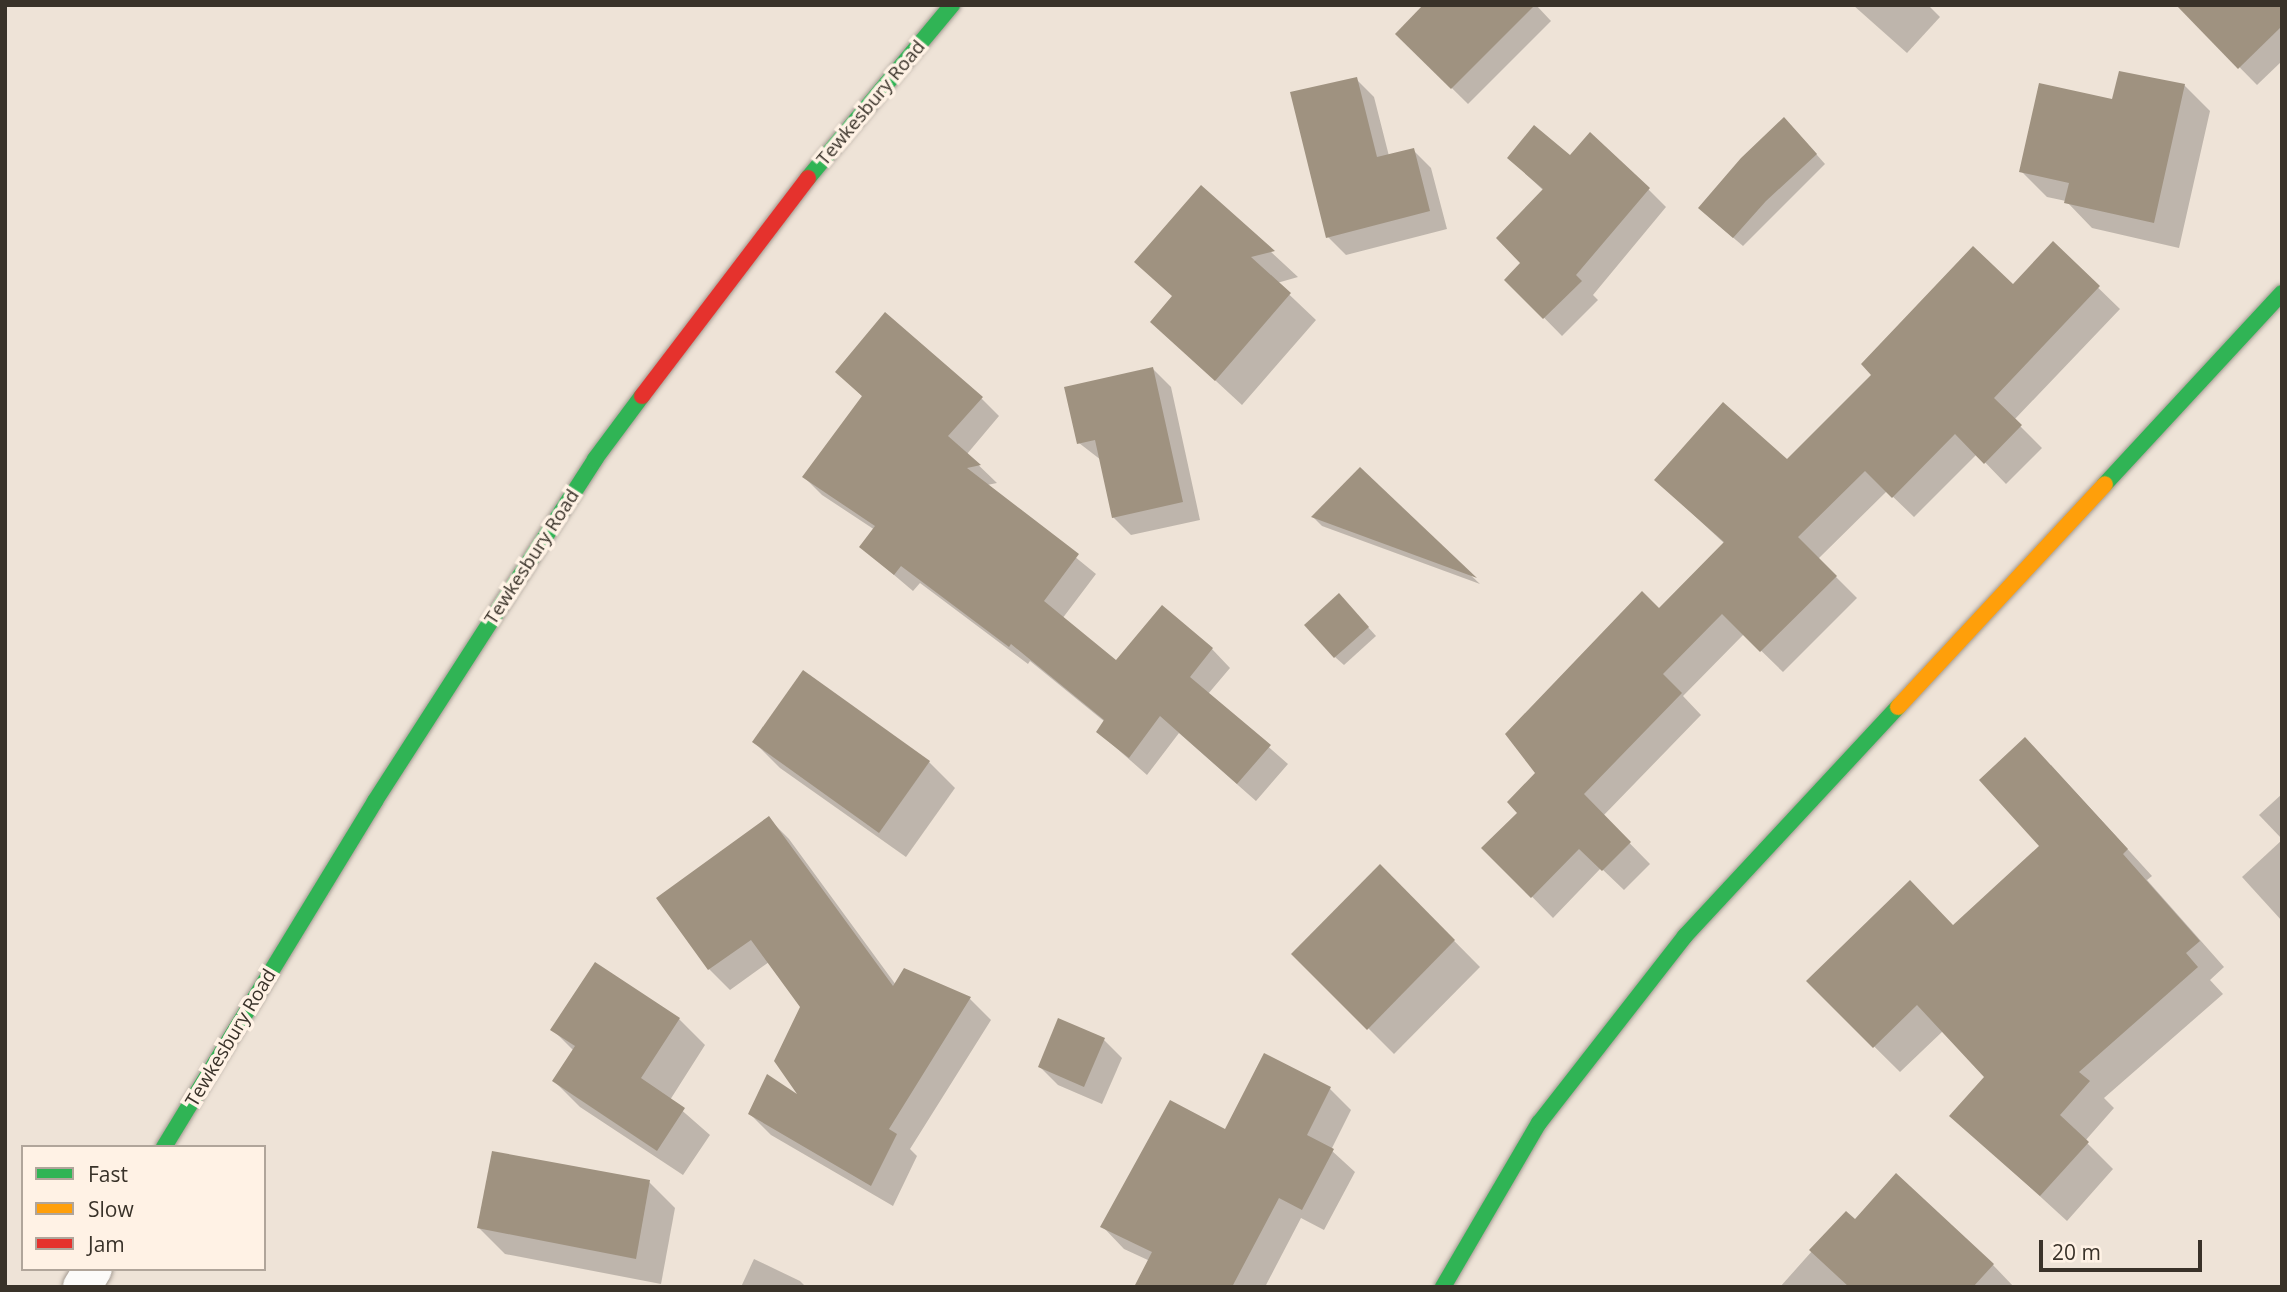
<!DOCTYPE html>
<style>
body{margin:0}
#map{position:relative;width:2287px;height:1292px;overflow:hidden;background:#eee3d7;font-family:"Open Sans",sans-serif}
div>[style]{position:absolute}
.shadow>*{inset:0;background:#0003}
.building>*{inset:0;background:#9f9280}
.roads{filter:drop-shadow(0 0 2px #a39a91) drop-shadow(0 0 2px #a39a91)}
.street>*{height:38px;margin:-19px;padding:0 19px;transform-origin:19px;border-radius:19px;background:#fcfbf9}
.fast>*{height:16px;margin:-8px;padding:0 8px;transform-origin:8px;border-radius:8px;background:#30b455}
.slow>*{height:16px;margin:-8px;padding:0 8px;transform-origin:8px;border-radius:8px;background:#ff9f0a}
.jam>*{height:16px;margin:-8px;padding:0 8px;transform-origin:8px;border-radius:8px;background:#e5322d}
span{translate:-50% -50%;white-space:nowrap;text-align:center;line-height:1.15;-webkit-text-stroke:7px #fff2e5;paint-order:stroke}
.street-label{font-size:19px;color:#393229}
.frame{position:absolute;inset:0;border:7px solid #393229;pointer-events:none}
.legend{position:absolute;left:21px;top:1145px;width:245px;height:126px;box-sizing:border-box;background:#fff2e5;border:2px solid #b0a59a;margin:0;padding:9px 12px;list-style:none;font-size:21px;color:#393229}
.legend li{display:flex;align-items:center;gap:14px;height:35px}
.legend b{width:35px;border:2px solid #b0a59a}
.scale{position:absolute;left:2039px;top:1240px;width:163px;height:32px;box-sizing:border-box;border:4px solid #393229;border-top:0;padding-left:9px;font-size:21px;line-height:24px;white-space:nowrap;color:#393229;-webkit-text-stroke:5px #fff2e5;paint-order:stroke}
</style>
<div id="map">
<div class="shadow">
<i style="clip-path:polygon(1425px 5px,1536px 5px,1551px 21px,1468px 104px,1397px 34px)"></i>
<i style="clip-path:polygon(1853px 5px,1928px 5px,1940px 17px,1907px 53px)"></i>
<i style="clip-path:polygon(2282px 5px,2282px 61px,2257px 85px,2183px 10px)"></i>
<i style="clip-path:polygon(1356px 79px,1374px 97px,1389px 156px,1413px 150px,1431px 168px,1447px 229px,1346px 255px,1328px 237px)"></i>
<i style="clip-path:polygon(2184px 85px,2210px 111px,2179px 248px,2092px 228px,2066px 201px,2047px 197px,2021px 171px,2113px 101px)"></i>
<i style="clip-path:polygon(1793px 128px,1825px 164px,1743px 246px,1709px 217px)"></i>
<i style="clip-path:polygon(1509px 158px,1648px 189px,1666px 207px,1593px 295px,1598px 300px,1562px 336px,1507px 280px,1523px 263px,1544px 191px)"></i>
<i style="clip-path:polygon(1202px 188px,1298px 277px,1277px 283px,1316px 320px,1242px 405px,1152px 322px,1173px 297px)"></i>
<i style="clip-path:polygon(2053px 244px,2120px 309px,2014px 420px,2042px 448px,2006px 484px,1977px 454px,1914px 517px,1887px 491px,1818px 559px,1857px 598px,1783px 672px,1744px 634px,1683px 696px,1701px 715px,1603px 816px,1650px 864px,1624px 890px,1601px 868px,1553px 918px,1484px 848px,1520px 813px,1538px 773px,1660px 611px,1725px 544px,1656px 480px,1787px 461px,2013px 286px)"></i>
<i style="clip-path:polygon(1153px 369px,1171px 387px,1200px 520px,1131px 535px,1113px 517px,1101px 460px,1079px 443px)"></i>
<i style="clip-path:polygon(837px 372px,981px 398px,999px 416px,967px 454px,997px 483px,987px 485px,1096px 574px,1062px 619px,1117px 663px,1212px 649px,1230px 668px,1208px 694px,1288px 764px,1256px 801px,1179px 733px,1147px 775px,1098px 732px,1105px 722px,1030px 661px,1028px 664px,920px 583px,913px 591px,861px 547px,875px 530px,822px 495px,804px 477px,863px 397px)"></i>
<i style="clip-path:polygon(1360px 470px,1480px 584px,1322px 526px,1313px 517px)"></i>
<i style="clip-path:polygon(1347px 604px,1376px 636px,1344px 665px,1335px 657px)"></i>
<i style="clip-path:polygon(754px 742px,929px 762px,955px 788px,906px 857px,780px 768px)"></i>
<i style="clip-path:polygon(2051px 765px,2152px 876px,2147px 880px,2224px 967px,2210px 980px,2223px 994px,2104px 1098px,2114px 1108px,2085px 1141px,2113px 1169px,2067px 1221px,1952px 1116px,1987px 1077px,1943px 1031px,1900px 1072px,1808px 981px,1954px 927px,2041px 846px)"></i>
<i style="clip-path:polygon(2282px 794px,2282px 839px,2259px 815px)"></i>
<i style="clip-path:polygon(768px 818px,789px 839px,896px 985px,905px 970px,970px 999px,991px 1020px,910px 1149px,917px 1156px,893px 1206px,771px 1135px,750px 1114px,804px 1100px,802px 1007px,769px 962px,730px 990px,709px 969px,658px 899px)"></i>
<i style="clip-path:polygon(2282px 840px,2282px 921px,2242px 877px)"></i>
<i style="clip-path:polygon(1380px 866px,1480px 967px,1394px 1054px,1294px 954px)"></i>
<i style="clip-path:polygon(679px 1019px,705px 1045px,670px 1100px,710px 1135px,683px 1175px,580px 1107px,554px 1081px,574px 1051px,553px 1030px)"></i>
<i style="clip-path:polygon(1059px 1020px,1104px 1040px,1122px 1058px,1102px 1104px,1058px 1085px,1040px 1067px)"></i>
<i style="clip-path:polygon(1330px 1089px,1351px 1110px,1331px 1150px,1355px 1172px,1324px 1230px,1301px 1218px,1265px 1287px,1136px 1287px,1150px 1261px,1124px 1249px,1103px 1227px,1226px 1131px)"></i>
<i style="clip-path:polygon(649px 1182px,675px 1208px,661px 1284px,505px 1254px,479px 1228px)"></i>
<i style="clip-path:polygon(1846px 1213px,1855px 1221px,1993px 1265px,2014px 1287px,1780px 1287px)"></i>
<i style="clip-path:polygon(754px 1259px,800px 1281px,806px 1287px,741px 1287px)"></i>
</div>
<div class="building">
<i style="clip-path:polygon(1423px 5px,1535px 5px,1451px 89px,1395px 34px)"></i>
<i style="clip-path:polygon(2176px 5px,2282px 5px,2282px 26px,2238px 69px)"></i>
<i style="clip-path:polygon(2119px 71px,2185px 84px,2154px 223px,2064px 203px,2069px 183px,2019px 172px,2039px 83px,2112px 99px)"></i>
<i style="clip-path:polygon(1357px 77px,1377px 157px,1414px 148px,1430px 211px,1326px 238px,1290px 92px)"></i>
<i style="clip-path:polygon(1784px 117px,1817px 154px,1766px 201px,1733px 238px,1698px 208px,1741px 158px)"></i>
<i style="clip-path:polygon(1534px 125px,1570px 155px,1590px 132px,1650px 188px,1576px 275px,1582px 281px,1543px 319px,1504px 280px,1520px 263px,1496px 238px,1543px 189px,1507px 158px)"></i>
<i style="clip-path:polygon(1201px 185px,1275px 251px,1251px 257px,1291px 293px,1215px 381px,1150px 322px,1172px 296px,1134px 262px)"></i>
<i style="clip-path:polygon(2053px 241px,2100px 286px,1994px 398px,2022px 425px,1984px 464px,1955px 434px,1892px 498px,1865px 471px,1798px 537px,1837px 576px,1760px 652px,1722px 614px,1663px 674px,1682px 693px,1584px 794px,1631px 842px,1602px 871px,1579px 849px,1531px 898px,1481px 848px,1517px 813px,1507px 802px,1535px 773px,1505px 734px,1642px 591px,1659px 608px,1724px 542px,1654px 480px,1723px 402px,1787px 459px,1871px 375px,1861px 364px,1973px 246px,2013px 284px)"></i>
<i style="clip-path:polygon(885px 312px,983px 397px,948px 436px,981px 465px,967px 468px,1079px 554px,1044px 601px,1116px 660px,1162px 605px,1213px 648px,1190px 677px,1271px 745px,1237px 784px,1160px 716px,1129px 758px,1096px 732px,1104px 720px,1011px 644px,1009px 647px,901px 566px,894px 575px,859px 547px,875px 526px,802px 477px,862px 396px,835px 372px)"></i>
<i style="clip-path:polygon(1153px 367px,1183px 502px,1112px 518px,1095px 440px,1077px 444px,1064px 387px)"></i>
<i style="clip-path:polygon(1360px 467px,1477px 578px,1311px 517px)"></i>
<i style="clip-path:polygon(1339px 593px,1369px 627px,1334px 658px,1304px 625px)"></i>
<i style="clip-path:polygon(803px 670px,930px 761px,879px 833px,752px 742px)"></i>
<i style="clip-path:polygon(2025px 737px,2128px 849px,2123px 854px,2200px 941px,2186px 953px,2198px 967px,2079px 1072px,2090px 1081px,2060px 1115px,2089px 1142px,2040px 1196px,1949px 1116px,1984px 1077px,1917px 1005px,1873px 1048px,1806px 981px,1910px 880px,1953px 925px,2039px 846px,1979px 780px)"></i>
<i style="clip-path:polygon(769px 816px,893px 986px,904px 968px,971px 997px,889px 1129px,897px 1134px,871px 1186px,748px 1114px,767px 1074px,797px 1094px,774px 1061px,800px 1007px,751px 940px,708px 970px,656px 898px)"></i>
<i style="clip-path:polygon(1380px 864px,1455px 940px,1367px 1030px,1291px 954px)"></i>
<i style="clip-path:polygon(595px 962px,680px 1018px,641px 1078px,685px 1108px,657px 1151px,552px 1081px,575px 1046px,550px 1030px)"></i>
<i style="clip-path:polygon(1058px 1018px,1105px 1038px,1084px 1087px,1038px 1067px)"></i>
<i style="clip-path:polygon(1264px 1053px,1331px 1087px,1307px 1135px,1334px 1149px,1302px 1210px,1279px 1198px,1232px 1287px,1134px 1287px,1152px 1252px,1100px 1227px,1170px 1100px,1225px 1129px)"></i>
<i style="clip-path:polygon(492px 1151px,650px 1180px,636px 1259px,477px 1228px)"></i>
<i style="clip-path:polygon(1896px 1173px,1994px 1264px,1973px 1287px,1849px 1287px,1809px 1250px,1846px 1211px,1855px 1219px)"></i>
</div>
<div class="roads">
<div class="street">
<i style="left:82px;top:1287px;width:21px;rotate:-59deg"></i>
</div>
<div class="fast">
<i style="left:808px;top:178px;width:225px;rotate:-50.2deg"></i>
<i style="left:2105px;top:484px;width:260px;rotate:-47.2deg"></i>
<i style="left:164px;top:1147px;width:405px;rotate:-58.6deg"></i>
<i style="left:375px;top:801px;width:407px;rotate:-57.2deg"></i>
<i style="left:595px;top:459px;width:79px;rotate:-53.3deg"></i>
<i style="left:1443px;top:1287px;width:190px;rotate:-59.7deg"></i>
<i style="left:1539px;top:1123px;width:237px;rotate:-52deg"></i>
<i style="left:1685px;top:936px;width:313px;rotate:-47.1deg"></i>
</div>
<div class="slow">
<i style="left:1898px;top:707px;width:304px;rotate:-47.1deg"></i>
</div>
<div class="jam">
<i style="left:642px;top:396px;width:274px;rotate:-52.7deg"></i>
</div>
</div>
<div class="street-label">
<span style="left:871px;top:103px;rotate:-50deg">Tewkesbury Road</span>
<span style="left:532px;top:557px;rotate:-57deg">Tewkesbury Road</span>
<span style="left:231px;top:1038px;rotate:-59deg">Tewkesbury Road</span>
</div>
<div class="frame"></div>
<ul class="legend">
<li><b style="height:9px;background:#30b455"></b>Fast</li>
<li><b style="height:9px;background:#ff9f0a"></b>Slow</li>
<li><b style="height:9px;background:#e5322d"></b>Jam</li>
</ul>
<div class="scale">20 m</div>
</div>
